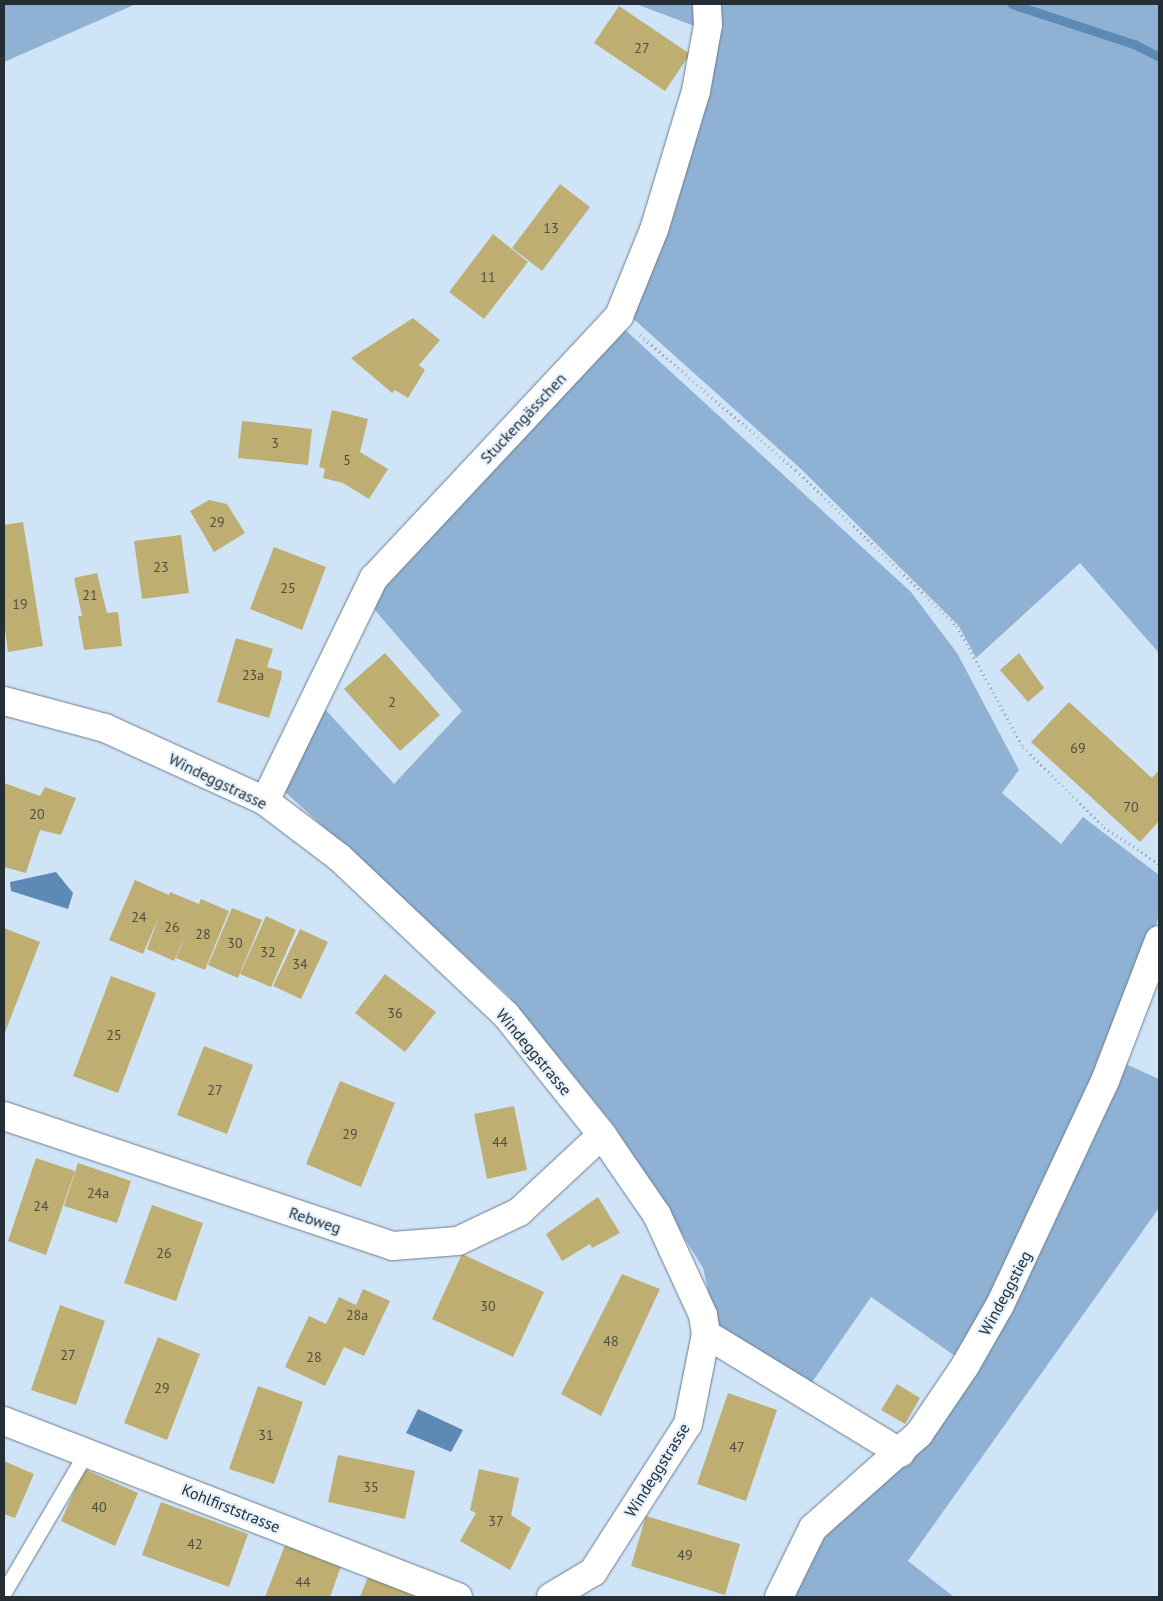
<!DOCTYPE html>
<meta charset="utf-8">
<style>
body{margin:0}
#map{position:relative;width:1163px;height:1601px;overflow:hidden;background:#d0e4f7;font-family:"PT Sans",sans-serif}
div>[style]{position:absolute}
.green>*{inset:0;background:#8fb2d4}
.water>*{inset:0;background:#5c8ab5}
.stream>*{height:9px;margin:-4.5px;padding:0 4.5px;transform-origin:4.5px;border-radius:4.5px;background:#5c8ab5}
.building>*{inset:0;background:#beae72}
.path>*{height:3px;margin-top:-1.5px;transform-origin:0;background:repeating-linear-gradient(90deg,#92a2b1 0 1px,transparent 0 5px)}
.roads{filter:drop-shadow(0 0 1px #6b7c8e) drop-shadow(0 0 1px #6b7c8e)}
.service>*{height:15px;margin:-7.5px;padding:0 7.5px;transform-origin:7.5px;border-radius:7.5px;background:#fff}
.minor>*{height:28px;margin:-14px;padding:0 14px;transform-origin:14px;border-radius:14px;background:#fff}
span{translate:-50% -50%;white-space:nowrap;text-align:center;line-height:1.15;-webkit-text-stroke:4px #e4f0fb;paint-order:stroke}
.number-label{font-size:14px;color:#4c4e44}
.number-label span{-webkit-text-stroke-width:0}
.street-label{font-size:16px;color:#262e35}
.frame{position:absolute;inset:0;border:5px solid #262e35;pointer-events:none}
</style>
<div id="map">
<div class="green">
<i style="clip-path:polygon(4px 4px,136px 4px,4px 62px)"></i>
<i style="clip-path:polygon(636px 4px,696px 4px,697px 27px)"></i>
<i style="clip-path:polygon(715px 4px,1159px 4px,1159px 653px,1080px 563px,976px 658px,959px 626px,800px 468px,628px 314px)"></i>
<i style="clip-path:polygon(622px 327px,911px 592px,957px 653px,1019px 770px,1002px 793px,1061px 844px,1083px 817px,1159px 875px,1159px 916px,1110px 1057px,1159px 1079px,1159px 1208px,908px 1561px,954px 1597px,788px 1597px,810px 1555px,972px 1368px,871px 1297px,808px 1388px,717px 1329px,703px 1268px,615px 1127px,509px 996px,284px 791px,322px 706px,394px 784px,462px 711px,373px 608px,388px 580px)"></i>
</div>
<div class="water">
<i style="clip-path:polygon(56px 872px,73px 893px,68px 909px,11px 891px,10px 882px)"></i>
<i style="clip-path:polygon(418px 1409px,463px 1430px,451px 1452px,406px 1433px)"></i>
</div>
<div class="stream">
<i style="left:1012px;top:4px;width:128px;rotate:18.2deg"></i>
<i style="left:1134px;top:44px;width:28px;rotate:27deg"></i>
</div>
<div class="building">
<i style="clip-path:polygon(619px 6px,690px 54px,665px 91px,594px 43px)"></i>
<i style="clip-path:polygon(560px 184px,590px 207px,542px 271px,512px 248px)"></i>
<i style="clip-path:polygon(493px 234px,528px 262px,484px 319px,449px 292px)"></i>
<i style="clip-path:polygon(413px 318px,440px 340px,419px 365px,425px 370px,408px 398px,395px 390px,392px 393px,351px 358px)"></i>
<i style="clip-path:polygon(332px 410px,368px 419px,360px 452px,388px 469px,369px 499px,343px 483px,323px 478px,325px 469px,319px 467px)"></i>
<i style="clip-path:polygon(242px 421px,312px 429px,308px 465px,238px 458px)"></i>
<i style="clip-path:polygon(209px 500px,227px 504px,245px 533px,214px 552px,190px 511px)"></i>
<i style="clip-path:polygon(23px 522px,43px 646px,8px 652px,4px 623px,4px 525px)"></i>
<i style="clip-path:polygon(181px 535px,189px 593px,142px 599px,134px 541px)"></i>
<i style="clip-path:polygon(274px 547px,326px 567px,302px 630px,250px 609px)"></i>
<i style="clip-path:polygon(97px 573px,107px 613px,118px 612px,122px 646px,84px 650px,78px 616px,82px 616px,74px 578px)"></i>
<i style="clip-path:polygon(236px 638px,273px 649px,267px 667px,282px 671px,281px 679px,269px 718px,217px 702px)"></i>
<i style="clip-path:polygon(385px 653px,440px 715px,400px 751px,344px 689px)"></i>
<i style="clip-path:polygon(1019px 653px,1044px 688px,1028px 702px,1000px 670px)"></i>
<i style="clip-path:polygon(1069px 702px,1152px 778px,1159px 770px,1159px 821px,1140px 842px,1031px 742px)"></i>
<i style="clip-path:polygon(4px 783px,40px 796px,45px 787px,76px 798px,61px 835px,40px 830px,26px 873px,4px 867px)"></i>
<i style="clip-path:polygon(135px 880px,169px 895px,170px 892px,199px 904px,201px 899px,229px 911px,205px 970px,176px 958px,189px 927px,174px 961px,147px 949px,160px 914px,143px 954px,109px 940px)"></i>
<i style="clip-path:polygon(232px 908px,262px 920px,238px 978px,208px 965px)"></i>
<i style="clip-path:polygon(266px 916px,296px 930px,271px 987px,240px 974px)"></i>
<i style="clip-path:polygon(4px 928px,40px 942px,4px 1035px)"></i>
<i style="clip-path:polygon(300px 929px,328px 942px,301px 999px,273px 986px)"></i>
<i style="clip-path:polygon(385px 974px,436px 1012px,405px 1052px,355px 1013px)"></i>
<i style="clip-path:polygon(111px 976px,156px 993px,118px 1093px,73px 1076px)"></i>
<i style="clip-path:polygon(204px 1046px,253px 1065px,227px 1134px,177px 1115px)"></i>
<i style="clip-path:polygon(340px 1081px,395px 1103px,361px 1187px,306px 1164px)"></i>
<i style="clip-path:polygon(514px 1106px,527px 1170px,487px 1179px,474px 1114px)"></i>
<i style="clip-path:polygon(36px 1158px,75px 1171px,46px 1255px,8px 1241px)"></i>
<i style="clip-path:polygon(78px 1163px,131px 1181px,117px 1223px,64px 1206px)"></i>
<i style="clip-path:polygon(598px 1197px,620px 1233px,592px 1248px,590px 1244px,562px 1261px,546px 1234px)"></i>
<i style="clip-path:polygon(152px 1205px,203px 1223px,176px 1301px,124px 1283px)"></i>
<i style="clip-path:polygon(462px 1254px,544px 1292px,513px 1357px,432px 1319px)"></i>
<i style="clip-path:polygon(622px 1274px,660px 1289px,601px 1416px,561px 1394px)"></i>
<i style="clip-path:polygon(363px 1289px,390px 1301px,364px 1356px,344px 1347px,325px 1386px,285px 1367px,309px 1316px,326px 1324px,339px 1297px,356px 1305px)"></i>
<i style="clip-path:polygon(60px 1305px,105px 1321px,76px 1405px,31px 1390px)"></i>
<i style="clip-path:polygon(158px 1337px,200px 1354px,167px 1440px,124px 1423px)"></i>
<i style="clip-path:polygon(897px 1384px,920px 1398px,905px 1424px,881px 1410px)"></i>
<i style="clip-path:polygon(258px 1386px,303px 1402px,274px 1484px,229px 1469px)"></i>
<i style="clip-path:polygon(728px 1393px,777px 1410px,746px 1501px,697px 1484px)"></i>
<i style="clip-path:polygon(338px 1455px,415px 1471px,405px 1519px,328px 1502px)"></i>
<i style="clip-path:polygon(4px 1461px,34px 1474px,15px 1518px,4px 1514px)"></i>
<i style="clip-path:polygon(84px 1469px,138px 1493px,115px 1546px,61px 1521px)"></i>
<i style="clip-path:polygon(479px 1469px,519px 1478px,511px 1515px,531px 1528px,510px 1570px,460px 1541px,476px 1513px,470px 1510px)"></i>
<i style="clip-path:polygon(161px 1502px,248px 1534px,229px 1587px,142px 1555px)"></i>
<i style="clip-path:polygon(646px 1516px,740px 1544px,725px 1595px,631px 1566px)"></i>
<i style="clip-path:polygon(285px 1545px,341px 1566px,330px 1597px,265px 1597px)"></i>
<i style="clip-path:polygon(368px 1577px,419px 1597px,360px 1597px)"></i>
</div>
<div class="path">
<i style="left:640px;top:335px;width:206px;rotate:40.9deg"></i>
<i style="left:796px;top:470px;width:224px;rotate:44.1deg"></i>
<i style="left:957px;top:626px;width:138px;rotate:61.4deg"></i>
<i style="left:1023px;top:747px;width:114px;rotate:44.6deg"></i>
<i style="left:1104px;top:827px;width:66px;rotate:33.9deg"></i>
</div>
<div class="roads">
<div class="service">
<i style="left:4px;top:1592px;width:164px;rotate:-59.5deg"></i>
</div>
<div class="minor">
<i style="left:4px;top:701px;width:105px;rotate:15deg"></i>
<i style="left:105px;top:728px;width:176px;rotate:24.5deg"></i>
<i style="left:265px;top:801px;width:94px;rotate:37.2deg"></i>
<i style="left:340px;top:858px;width:228px;rotate:43.4deg"></i>
<i style="left:506px;top:1015px;width:154px;rotate:51.3deg"></i>
<i style="left:602px;top:1135px;width:97px;rotate:55.5deg"></i>
<i style="left:657px;top:1215px;width:110px;rotate:65.3deg"></i>
<i style="left:703px;top:1315px;width:19px;rotate:81deg"></i>
<i style="left:706px;top:1334px;width:92px;rotate:101.3deg"></i>
<i style="left:688px;top:1424px;width:176px;rotate:122.7deg"></i>
<i style="left:593px;top:1572px;width:49px;rotate:149.2deg"></i>
<i style="left:265px;top:801px;width:248px;rotate:-64deg"></i>
<i style="left:374px;top:578px;width:359px;rotate:-46.9deg"></i>
<i style="left:619px;top:316px;width:93px;rotate:-67.9deg"></i>
<i style="left:654px;top:230px;width:145px;rotate:-73.2deg"></i>
<i style="left:696px;top:91px;width:67px;rotate:-79.7deg"></i>
<i style="left:708px;top:25px;width:21px;rotate:-93deg"></i>
<i style="left:4px;top:1116px;width:410px;rotate:18.5deg"></i>
<i style="left:393px;top:1246px;width:65px;rotate:-4.4deg"></i>
<i style="left:458px;top:1241px;width:68px;rotate:-25.4deg"></i>
<i style="left:519px;top:1212px;width:113px;rotate:-42.9deg"></i>
<i style="left:706px;top:1334px;width:228px;rotate:31.4deg"></i>
<i style="left:4px;top:1421px;width:487px;rotate:21.2deg"></i>
<i style="left:779px;top:1597px;width:77px;rotate:-63.8deg"></i>
<i style="left:813px;top:1528px;width:142px;rotate:-41.6deg"></i>
<i style="left:919px;top:1434px;width:82px;rotate:-55.9deg"></i>
<i style="left:965px;top:1366px;width:70px;rotate:-60.2deg"></i>
<i style="left:1000px;top:1305px;width:247px;rotate:-64.9deg"></i>
<i style="left:1105px;top:1081px;width:151px;rotate:-69deg"></i>
</div>
</div>
<div class="number-label">
<span style="left:642px;top:48px">27</span>
<span style="left:551px;top:228px">13</span>
<span style="left:488px;top:277px">11</span>
<span style="left:275px;top:443px">3</span>
<span style="left:347px;top:460px">5</span>
<span style="left:217px;top:522px">29</span>
<span style="left:161px;top:567px">23</span>
<span style="left:288px;top:588px">25</span>
<span style="left:90px;top:595px">21</span>
<span style="left:20px;top:604px">19</span>
<span style="left:253px;top:675px">23a</span>
<span style="left:392px;top:702px">2</span>
<span style="left:1078px;top:748px">69</span>
<span style="left:1131px;top:807px">70</span>
<span style="left:37px;top:814px">20</span>
<span style="left:139px;top:917px">24</span>
<span style="left:172px;top:927px">26</span>
<span style="left:203px;top:934px">28</span>
<span style="left:235px;top:943px">30</span>
<span style="left:268px;top:952px">32</span>
<span style="left:300px;top:964px">34</span>
<span style="left:395px;top:1013px">36</span>
<span style="left:114px;top:1035px">25</span>
<span style="left:215px;top:1090px">27</span>
<span style="left:350px;top:1134px">29</span>
<span style="left:500px;top:1142px">44</span>
<span style="left:98px;top:1193px">24a</span>
<span style="left:41px;top:1206px">24</span>
<span style="left:164px;top:1253px">26</span>
<span style="left:488px;top:1306px">30</span>
<span style="left:357px;top:1315px">28a</span>
<span style="left:611px;top:1341px">48</span>
<span style="left:68px;top:1355px">27</span>
<span style="left:314px;top:1357px">28</span>
<span style="left:162px;top:1388px">29</span>
<span style="left:266px;top:1435px">31</span>
<span style="left:737px;top:1447px">47</span>
<span style="left:371px;top:1487px">35</span>
<span style="left:99px;top:1507px">40</span>
<span style="left:496px;top:1521px">37</span>
<span style="left:195px;top:1544px">42</span>
<span style="left:685px;top:1555px">49</span>
<span style="left:303px;top:1582px">44</span>
</div>
<div class="street-label">
<span style="left:523px;top:418px;rotate:-47deg">Stuckengässchen</span>
<span style="left:218px;top:781px;rotate:26deg">Windeggstrasse</span>
<span style="left:534px;top:1052px;rotate:50deg">Windeggstrasse</span>
<span style="left:315px;top:1220px;rotate:18deg">Rebweg</span>
<span style="left:1005px;top:1293px;rotate:-62deg">Windeggstieg</span>
<span style="left:657px;top:1470px;rotate:-58deg">Windeggstrasse</span>
<span style="left:231px;top:1508px;rotate:22deg">Kohlfirststrasse</span>
</div>
<div class="frame"></div>
</div>
